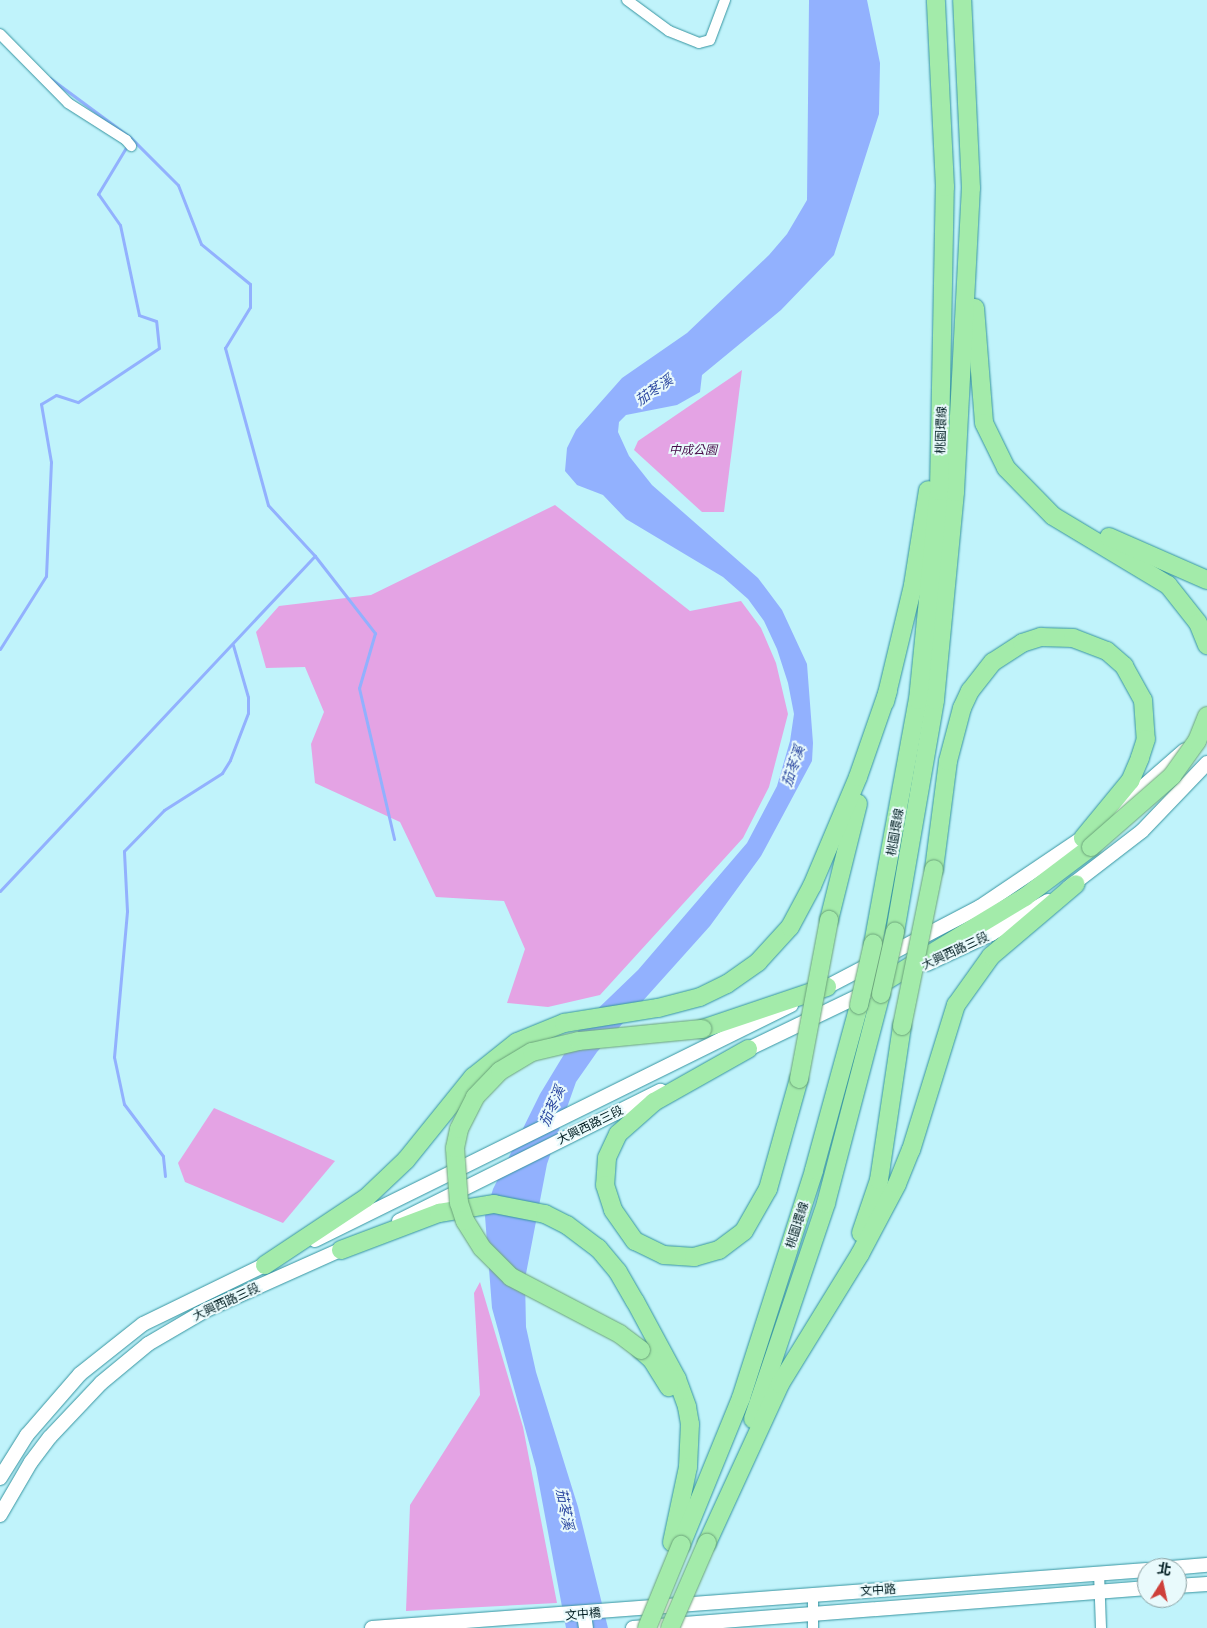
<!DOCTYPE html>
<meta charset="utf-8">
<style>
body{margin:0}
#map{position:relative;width:1207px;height:1628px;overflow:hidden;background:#c0f3fb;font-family:"Noto Serif","Noto Sans TC",serif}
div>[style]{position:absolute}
.green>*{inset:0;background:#e4a3e4}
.water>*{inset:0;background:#92b1fe}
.stream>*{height:3px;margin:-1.5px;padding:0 1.5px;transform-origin:1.5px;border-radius:1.5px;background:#92b1fe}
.roads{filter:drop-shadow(0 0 1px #3694a0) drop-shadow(0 0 1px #3694a0)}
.street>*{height:10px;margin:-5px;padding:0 5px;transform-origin:5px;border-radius:5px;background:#fff}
.secondary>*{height:14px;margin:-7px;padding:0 7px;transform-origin:7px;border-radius:7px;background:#fff}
.highway>*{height:18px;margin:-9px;padding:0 9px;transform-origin:9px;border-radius:9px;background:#a3ebaa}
.bridges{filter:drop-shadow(0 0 1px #6aa37a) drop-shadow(0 0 1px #6aa37a)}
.highway-bridge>*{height:18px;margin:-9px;padding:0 9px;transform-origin:9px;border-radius:9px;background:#a3ebaa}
span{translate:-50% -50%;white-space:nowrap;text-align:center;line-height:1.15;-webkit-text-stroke:4px #e9fafc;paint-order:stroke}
.street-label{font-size:12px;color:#011d21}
.park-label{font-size:12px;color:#470c49;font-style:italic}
.water-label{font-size:14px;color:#2d49a1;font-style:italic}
.north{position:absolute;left:1137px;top:1558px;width:50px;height:50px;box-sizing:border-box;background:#e9fafc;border:1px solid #8ca2a4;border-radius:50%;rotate:10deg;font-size:14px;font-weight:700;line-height:20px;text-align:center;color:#011d21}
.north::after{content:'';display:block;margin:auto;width:18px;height:22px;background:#ce403a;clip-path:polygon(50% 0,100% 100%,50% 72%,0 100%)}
</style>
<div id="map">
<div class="green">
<i style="clip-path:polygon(742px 370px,724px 512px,702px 512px,634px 450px,638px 441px)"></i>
<i style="clip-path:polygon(555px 505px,690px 611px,741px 601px,761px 628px,776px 663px,788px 714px,769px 787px,743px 838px,600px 995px,548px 1007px,507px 1003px,525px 949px,504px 901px,436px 897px,400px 822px,315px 783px,311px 744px,324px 712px,305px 667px,266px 668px,256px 632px,279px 606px,371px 595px)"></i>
<i style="clip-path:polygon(214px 1108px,335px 1161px,283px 1223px,185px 1182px,178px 1163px)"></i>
<i style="clip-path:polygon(480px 1282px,523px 1427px,557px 1603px,406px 1611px,410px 1505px,480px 1395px,474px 1293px)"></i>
</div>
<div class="water">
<i style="clip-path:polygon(809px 0,867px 0,880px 63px,879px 114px,834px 255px,781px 310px,702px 375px,700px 392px,677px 405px,626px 415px,619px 422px,618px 432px,629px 456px,652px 485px,758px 578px,782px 610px,807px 664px,813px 743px,812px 761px,761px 856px,710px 926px,597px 1052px,576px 1082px,547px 1164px,525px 1279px,526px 1327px,536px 1372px,578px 1507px,608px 1628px,566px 1628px,536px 1468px,492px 1308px,485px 1216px,493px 1189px,540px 1094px,583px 1023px,638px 970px,747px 843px,777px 786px,790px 741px,794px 714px,788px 683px,777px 649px,764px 621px,748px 599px,723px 577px,626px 519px,603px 495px,577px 485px,565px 471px,567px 448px,576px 430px,622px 378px,687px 333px,769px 255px,787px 234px,807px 200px)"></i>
</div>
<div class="stream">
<i style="left:315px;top:556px;width:98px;rotate:52.1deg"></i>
<i style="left:375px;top:633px;width:57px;rotate:106.2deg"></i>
<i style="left:359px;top:688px;width:155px;rotate:76.9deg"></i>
<i style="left:0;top:649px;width:86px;rotate:-57.8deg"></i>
<i style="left:46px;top:576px;width:114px;rotate:-87.5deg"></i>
<i style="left:51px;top:462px;width:59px;rotate:-99.8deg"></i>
<i style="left:41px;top:404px;width:17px;rotate:-31deg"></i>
<i style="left:56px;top:395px;width:23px;rotate:18deg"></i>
<i style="left:78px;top:402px;width:97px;rotate:-33.7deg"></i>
<i style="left:159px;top:348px;width:27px;rotate:-96deg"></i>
<i style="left:156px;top:321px;width:18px;rotate:-161deg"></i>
<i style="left:139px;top:315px;width:92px;rotate:-101.9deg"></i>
<i style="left:120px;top:225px;width:38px;rotate:-125deg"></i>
<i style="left:98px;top:194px;width:56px;rotate:-58.9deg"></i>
<i style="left:0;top:891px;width:460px;rotate:-46.8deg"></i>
<i style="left:315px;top:556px;width:69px;rotate:-132.7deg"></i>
<i style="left:268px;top:505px;width:163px;rotate:-105.3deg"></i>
<i style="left:225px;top:348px;width:48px;rotate:-58.6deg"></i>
<i style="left:250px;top:307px;width:23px;rotate:-90deg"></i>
<i style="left:250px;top:284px;width:63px;rotate:-140.8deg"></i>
<i style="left:201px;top:244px;width:63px;rotate:-111.3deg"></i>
<i style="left:178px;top:185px;width:66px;rotate:-135deg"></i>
<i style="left:131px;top:138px;width:101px;rotate:-143.5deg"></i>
<i style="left:165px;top:1176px;width:20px;rotate:-96deg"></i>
<i style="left:163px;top:1156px;width:65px;rotate:-126.9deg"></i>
<i style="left:124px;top:1104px;width:48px;rotate:-102deg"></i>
<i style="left:114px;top:1057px;width:147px;rotate:-84.9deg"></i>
<i style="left:127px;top:911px;width:60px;rotate:-92.9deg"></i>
<i style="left:124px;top:851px;width:57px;rotate:-45.7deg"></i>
<i style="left:164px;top:810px;width:69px;rotate:-32.5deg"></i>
<i style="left:222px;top:773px;width:15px;rotate:-58deg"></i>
<i style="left:230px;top:760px;width:50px;rotate:-69deg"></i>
<i style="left:248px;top:713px;width:16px;rotate:-90deg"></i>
<i style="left:248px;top:697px;width:54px;rotate:-106.1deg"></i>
</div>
<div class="roads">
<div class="street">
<i style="left:627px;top:0;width:52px;rotate:36.4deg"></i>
<i style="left:669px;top:31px;width:32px;rotate:22deg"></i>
<i style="left:699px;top:43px;width:11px;rotate:-15deg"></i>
<i style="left:710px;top:40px;width:43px;rotate:-69.4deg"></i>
<i style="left:0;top:34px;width:97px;rotate:45.4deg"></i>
<i style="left:68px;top:103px;width:69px;rotate:32.5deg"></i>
<i style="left:126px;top:140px;width:8px;rotate:50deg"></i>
<i style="left:1099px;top:1573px;width:55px;rotate:87.9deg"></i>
<i style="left:813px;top:1594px;width:34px;rotate:90deg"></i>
</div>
<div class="secondary">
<i style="left:1107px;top:818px;width:103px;rotate:-41.1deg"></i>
<i style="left:1068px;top:888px;width:93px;rotate:-37.6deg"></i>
<i style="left:1142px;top:831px;width:94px;rotate:-46.3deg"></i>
<i style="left:927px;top:964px;width:71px;rotate:-25.1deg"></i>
<i style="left:991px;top:934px;width:66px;rotate:-30.1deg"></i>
<i style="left:819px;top:991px;width:182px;rotate:-27.6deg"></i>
<i style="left:980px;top:907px;width:134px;rotate:-34deg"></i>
<i style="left:740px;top:1053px;width:141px;rotate:-25.7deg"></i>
<i style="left:399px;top:1221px;width:292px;rotate:-26.5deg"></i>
<i style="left:315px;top:1240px;width:531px;rotate:-26.28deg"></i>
<i style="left:0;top:1478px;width:51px;rotate:-57.9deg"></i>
<i style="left:27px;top:1435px;width:81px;rotate:-49deg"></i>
<i style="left:80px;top:1374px;width:80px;rotate:-38.4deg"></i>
<i style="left:143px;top:1324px;width:144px;rotate:-25.9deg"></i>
<i style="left:0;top:1515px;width:61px;rotate:-59.7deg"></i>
<i style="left:31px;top:1462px;width:31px;rotate:-53deg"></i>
<i style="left:50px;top:1437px;width:74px;rotate:-46.6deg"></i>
<i style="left:101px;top:1383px;width:61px;rotate:-39.7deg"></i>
<i style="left:148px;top:1344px;width:67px;rotate:-30.4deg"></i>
<i style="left:206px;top:1310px;width:157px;rotate:-24.1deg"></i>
<i style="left:1171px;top:1568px;width:36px;rotate:-5deg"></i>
<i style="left:1177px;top:1586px;width:30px;rotate:-4deg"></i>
<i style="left:584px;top:1614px;width:14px;rotate:82deg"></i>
<i style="left:372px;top:1628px;width:777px;rotate:-4.28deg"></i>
<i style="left:633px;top:1628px;width:516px;rotate:-4.45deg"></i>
</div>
<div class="highway">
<i style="left:975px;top:308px;width:115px;rotate:85.5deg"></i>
<i style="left:984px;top:423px;width:50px;rotate:63.9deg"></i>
<i style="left:1006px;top:468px;width:67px;rotate:45.6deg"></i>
<i style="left:1053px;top:516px;width:134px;rotate:31deg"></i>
<i style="left:1168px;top:585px;width:48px;rotate:51.7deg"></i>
<i style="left:1198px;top:623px;width:24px;rotate:68deg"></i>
<i style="left:1109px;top:537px;width:107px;rotate:23.7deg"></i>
<i style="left:885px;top:702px;width:120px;rotate:-76.5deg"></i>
<i style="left:913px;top:585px;width:96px;rotate:-81deg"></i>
<i style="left:934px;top:869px;width:109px;rotate:-82.6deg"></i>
<i style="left:948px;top:761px;width:55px;rotate:-75.2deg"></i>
<i style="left:962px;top:708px;width:19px;rotate:-65deg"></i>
<i style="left:970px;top:691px;width:37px;rotate:-52deg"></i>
<i style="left:993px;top:662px;width:35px;rotate:-33deg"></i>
<i style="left:1022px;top:643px;width:20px;rotate:-18deg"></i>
<i style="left:1041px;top:637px;width:32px;rotate:2deg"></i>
<i style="left:1073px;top:638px;width:36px;rotate:21deg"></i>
<i style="left:1107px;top:651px;width:23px;rotate:41deg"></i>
<i style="left:1124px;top:666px;width:39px;rotate:61deg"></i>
<i style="left:1143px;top:700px;width:39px;rotate:86deg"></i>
<i style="left:1146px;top:739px;width:20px;rotate:108deg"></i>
<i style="left:1140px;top:758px;width:25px;rotate:113deg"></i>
<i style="left:1130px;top:781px;width:74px;rotate:129.5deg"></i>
<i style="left:829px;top:920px;width:120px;rotate:-76deg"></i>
<i style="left:895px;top:932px;width:235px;rotate:-80.2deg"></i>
<i style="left:935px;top:700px;width:209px;rotate:-84.5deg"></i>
<i style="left:955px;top:492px;width:304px;rotate:-87deg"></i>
<i style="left:971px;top:188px;width:188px;rotate:-92.7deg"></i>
<i style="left:873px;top:944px;width:248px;rotate:-79.6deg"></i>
<i style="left:918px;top:700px;width:210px;rotate:-84.3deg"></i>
<i style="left:939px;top:491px;width:304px;rotate:-88.9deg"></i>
<i style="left:945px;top:187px;width:187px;rotate:-92.8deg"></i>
<i style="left:874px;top:988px;width:176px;rotate:-31.1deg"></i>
<i style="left:1025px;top:897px;width:83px;rotate:-37.1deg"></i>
<i style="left:702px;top:1029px;width:132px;rotate:-18.6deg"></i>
<i style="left:748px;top:1049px;width:108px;rotate:150.6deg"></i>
<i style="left:654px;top:1102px;width:48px;rotate:138.4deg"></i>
<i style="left:618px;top:1134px;width:26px;rotate:115deg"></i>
<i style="left:607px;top:1158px;width:27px;rotate:94deg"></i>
<i style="left:605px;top:1185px;width:26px;rotate:72deg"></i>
<i style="left:613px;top:1210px;width:38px;rotate:55deg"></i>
<i style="left:635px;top:1241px;width:32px;rotate:26deg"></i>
<i style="left:664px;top:1255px;width:30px;rotate:4deg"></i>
<i style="left:694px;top:1257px;width:26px;rotate:-16deg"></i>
<i style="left:719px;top:1250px;width:31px;rotate:-37deg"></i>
<i style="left:744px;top:1231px;width:48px;rotate:-60.3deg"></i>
<i style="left:768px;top:1189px;width:114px;rotate:-74.3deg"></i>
<i style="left:861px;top:1233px;width:56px;rotate:-71.2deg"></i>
<i style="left:879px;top:1180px;width:156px;rotate:-81.5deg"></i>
<i style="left:341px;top:1250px;width:105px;rotate:-20.7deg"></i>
<i style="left:439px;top:1213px;width:56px;rotate:-9.3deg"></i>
<i style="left:494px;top:1204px;width:52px;rotate:11.1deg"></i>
<i style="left:545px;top:1214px;width:25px;rotate:27deg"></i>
<i style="left:567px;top:1225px;width:39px;rotate:37deg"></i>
<i style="left:598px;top:1248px;width:31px;rotate:50deg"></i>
<i style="left:618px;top:1272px;width:34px;rotate:60deg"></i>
<i style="left:635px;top:1301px;width:89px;rotate:61.7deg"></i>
<i style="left:677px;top:1379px;width:30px;rotate:70deg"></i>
<i style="left:687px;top:1407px;width:17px;rotate:80deg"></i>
<i style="left:690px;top:1424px;width:43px;rotate:92.7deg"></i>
<i style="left:688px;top:1467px;width:77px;rotate:102deg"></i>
<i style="left:265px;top:1265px;width:121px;rotate:-33.6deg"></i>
<i style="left:366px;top:1198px;width:55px;rotate:-43.5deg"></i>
<i style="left:406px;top:1160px;width:107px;rotate:-51.1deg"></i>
<i style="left:473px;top:1077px;width:56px;rotate:-38.5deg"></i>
<i style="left:517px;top:1042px;width:51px;rotate:-22deg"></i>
<i style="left:564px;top:1023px;width:95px;rotate:-9.1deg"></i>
<i style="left:658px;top:1008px;width:43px;rotate:-14.7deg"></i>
<i style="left:700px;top:997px;width:30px;rotate:-26deg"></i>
<i style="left:727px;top:984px;width:38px;rotate:-35deg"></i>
<i style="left:758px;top:962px;width:47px;rotate:-47.6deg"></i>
<i style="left:790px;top:927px;width:47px;rotate:-61.8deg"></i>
<i style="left:812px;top:886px;width:118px;rotate:-67.1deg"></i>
<i style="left:858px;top:777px;width:91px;rotate:-70.8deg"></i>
<i style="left:641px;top:1350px;width:15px;rotate:42deg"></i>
<i style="left:652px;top:1360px;width:32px;rotate:58deg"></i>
<i style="left:753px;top:1419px;width:228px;rotate:-71.3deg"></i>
<i style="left:826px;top:1203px;width:216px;rotate:-75.3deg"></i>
<i style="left:707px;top:1543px;width:175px;rotate:-65.3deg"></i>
<i style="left:780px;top:1384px;width:153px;rotate:-58.4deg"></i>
<i style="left:860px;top:1254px;width:79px;rotate:-62.1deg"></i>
<i style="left:897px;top:1184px;width:37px;rotate:-68deg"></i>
<i style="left:911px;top:1150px;width:152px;rotate:-72.8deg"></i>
<i style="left:956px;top:1005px;width:60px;rotate:-54.5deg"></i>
<i style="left:991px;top:956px;width:111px;rotate:-40.3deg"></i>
<i style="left:681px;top:1545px;width:159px;rotate:-67.8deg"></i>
<i style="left:741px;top:1398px;width:239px;rotate:-72.2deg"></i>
<i style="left:814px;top:1170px;width:171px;rotate:-74.7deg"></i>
</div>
</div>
<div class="bridges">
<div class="highway-bridge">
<i style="left:1091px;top:847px;width:108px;rotate:-41.2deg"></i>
<i style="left:1172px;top:776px;width:43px;rotate:-54.5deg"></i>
<i style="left:1197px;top:741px;width:27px;rotate:-68deg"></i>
<i style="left:881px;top:994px;width:64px;rotate:-77.3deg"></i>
<i style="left:859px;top:1005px;width:63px;rotate:-77.1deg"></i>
<i style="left:902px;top:1026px;width:160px;rotate:-78.5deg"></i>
<i style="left:799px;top:1079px;width:162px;rotate:-79.3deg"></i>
<i style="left:641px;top:1350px;width:26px;rotate:-143deg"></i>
<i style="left:620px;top:1334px;width:123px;rotate:-152.4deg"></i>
<i style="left:511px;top:1277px;width:41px;rotate:-135deg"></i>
<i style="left:482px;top:1248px;width:32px;rotate:-122deg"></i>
<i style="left:465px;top:1221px;width:19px;rotate:-108deg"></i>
<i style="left:459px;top:1203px;width:55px;rotate:-94.2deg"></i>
<i style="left:455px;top:1148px;width:19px;rotate:-78deg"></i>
<i style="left:459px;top:1129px;width:36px;rotate:-63deg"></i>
<i style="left:475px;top:1097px;width:36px;rotate:-46deg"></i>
<i style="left:500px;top:1071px;width:37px;rotate:-31deg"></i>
<i style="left:532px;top:1052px;width:48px;rotate:-13.2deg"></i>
<i style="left:579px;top:1041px;width:124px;rotate:-5.6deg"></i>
<i style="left:647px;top:1628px;width:90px;rotate:-67.7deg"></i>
<i style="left:670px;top:1628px;width:93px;rotate:-66.5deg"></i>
</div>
</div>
<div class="street-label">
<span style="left:941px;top:430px;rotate:-88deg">桃園環線</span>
<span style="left:895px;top:832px;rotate:-80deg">桃園環線</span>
<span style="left:955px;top:951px;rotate:-25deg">大興西路三段</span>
<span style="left:590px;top:1125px;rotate:-26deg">大興西路三段</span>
<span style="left:797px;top:1225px;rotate:-72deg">桃園環線</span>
<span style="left:226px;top:1302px;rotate:-25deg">大興西路三段</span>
<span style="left:878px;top:1590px;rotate:-4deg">文中路</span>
<span style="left:583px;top:1614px;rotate:-5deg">文中橋</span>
</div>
<div class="park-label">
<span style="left:693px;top:450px">中成公園</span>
</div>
<div class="water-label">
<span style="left:654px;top:390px;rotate:-35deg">茄苳溪</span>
<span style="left:793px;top:766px;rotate:-71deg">茄苳溪</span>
<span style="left:552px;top:1106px;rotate:-66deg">茄苳溪</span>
<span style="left:565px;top:1509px;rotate:79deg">茄苳溪</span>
</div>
<div class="north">北</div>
</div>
